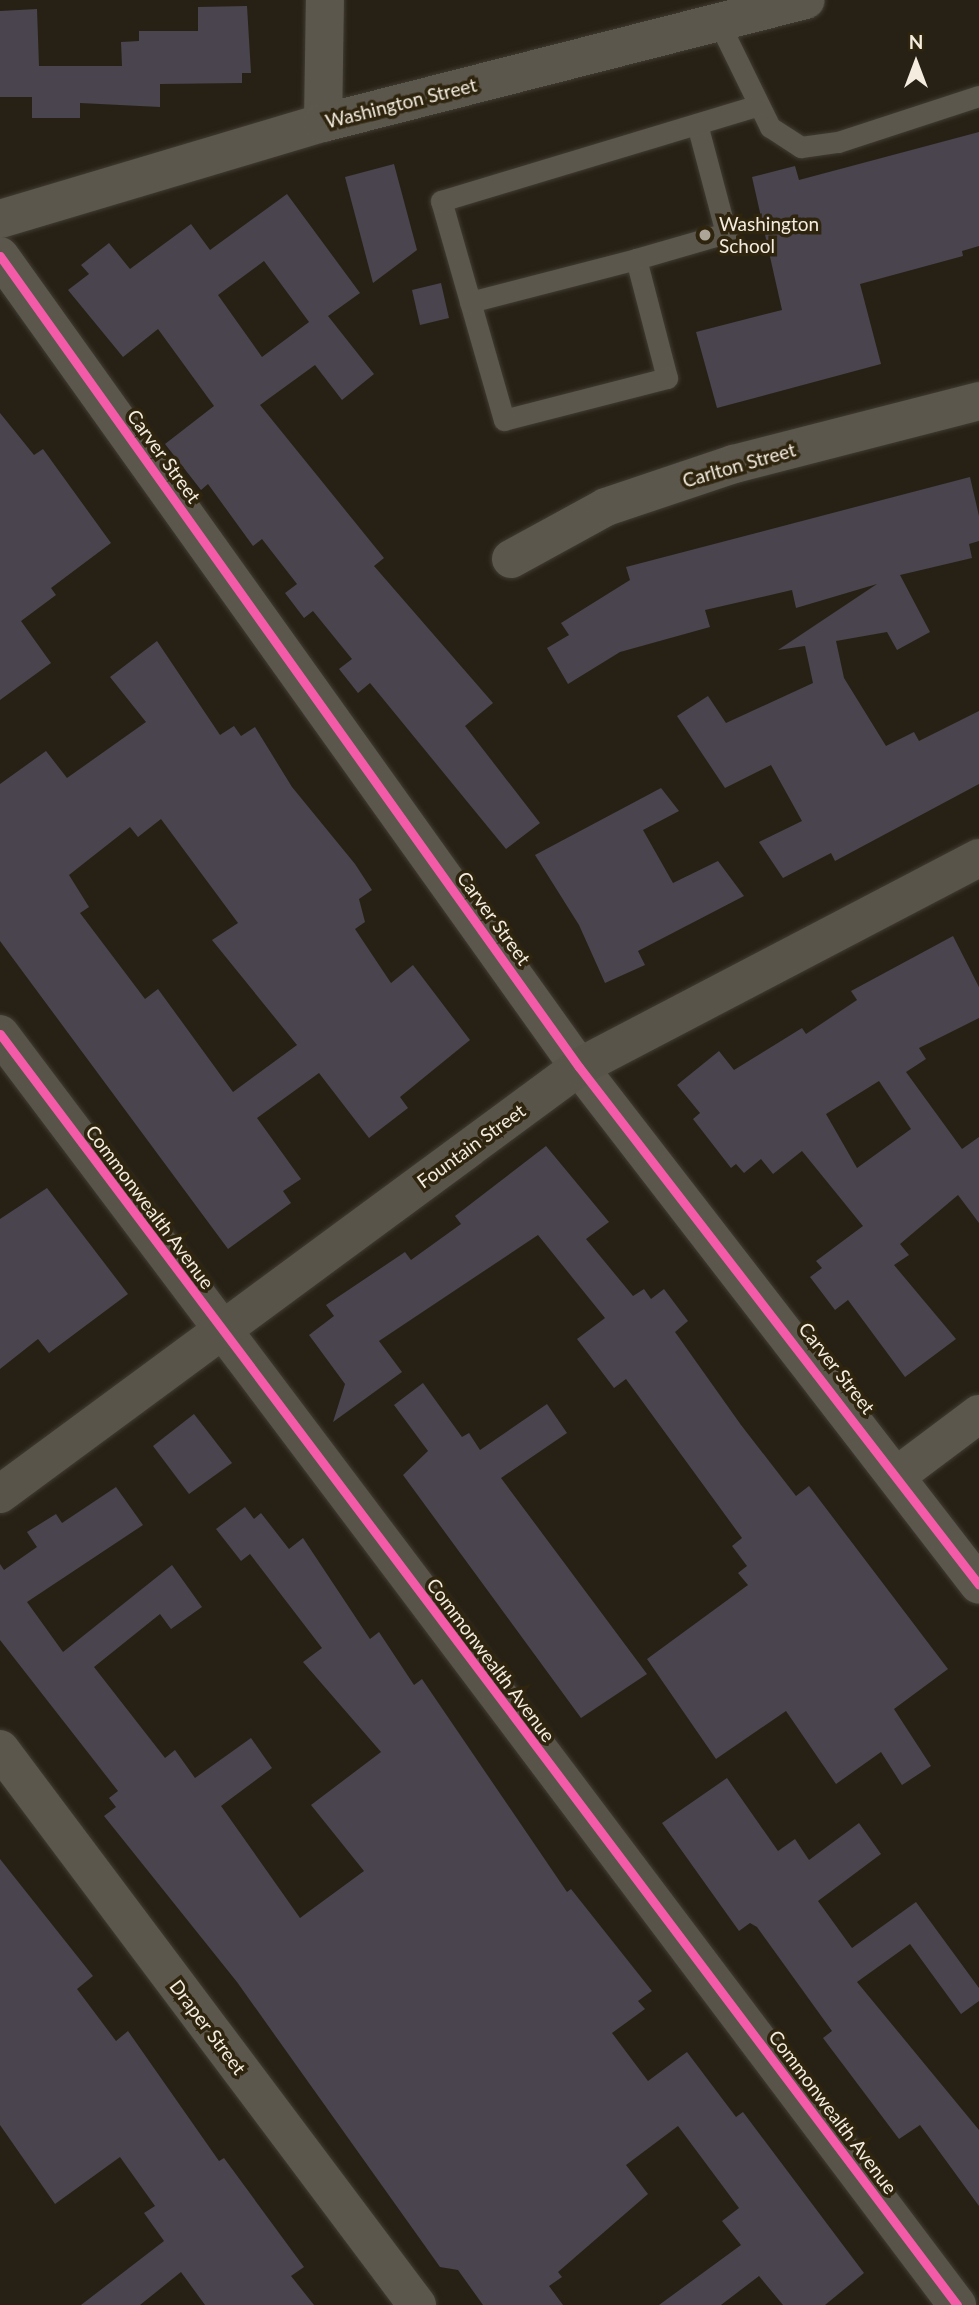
<!DOCTYPE html>
<style>
body{margin:0}
#map{position:relative;width:979px;height:2305px;overflow:hidden;background:#272115;font-family:Lato,sans-serif}
div>[style]{position:absolute}
.building>*{inset:0;background:#49444e}
.roads{filter:drop-shadow(0 0 2px #413c33) drop-shadow(0 0 2px #413c33)}
.lane>*{height:21px;margin:-10.5px;padding:0 10.5px;transform-origin:10.5px;border-radius:10.5px;background:#5c574d}
.street>*{height:38px;margin:-19px;padding:0 19px;transform-origin:19px;border-radius:19px;background:#5c574d}
.secondary>*{height:38px;margin:-19px;padding:0 19px;transform-origin:19px;border-radius:19px;background:#595449}
.cycleway>*{height:9px;margin:-4.5px;padding:0 4.5px;transform-origin:4.5px;border-radius:4.5px;background:#f35aa7}
.dots>*{width:19px;height:19px;translate:-50% -50%;box-sizing:border-box;border:4px solid #2f240d;border-radius:50%}
span{translate:-50% -50%;white-space:nowrap;text-align:center;line-height:1.15;-webkit-text-stroke:7px #2f240d;paint-order:stroke}
.street-label{font-size:19px;color:#f3ecdf}
.poi-label{font-size:19px;color:#f3ecdf}
.left{translate:0 -50%;text-align:left}
.north{position:absolute;left:881px;top:28px;width:70px;height:70px;-webkit-text-stroke:5px #2f240d;paint-order:stroke;rotate:0deg;font-size:19px;font-weight:700;line-height:28px;text-align:center;color:#f3ecdf}
.north::after{content:'';display:block;margin:auto;width:24px;height:32px;background:#f3ecdf;clip-path:polygon(50% 0,100% 100%,50% 72%,0 100%)}
</style>
<div id="map">
<div class="building">
<i style="clip-path:polygon(247px 6px,251px 73px,242px 73px,242px 83px,160px 84px,160px 107px,80px 103px,80px 118px,32px 118px,32px 97px,0 97px,0 11px,37px 9px,39px 66px,122px 66px,121px 42px,139px 41px,139px 31px,198px 31px,198px 7px)"></i>
<i style="clip-path:polygon(979px 132px,979px 246px,962px 251px,963px 256px,860px 284px,881px 364px,717px 408px,696px 332px,782px 310px,752px 177px,795px 166px,799px 180px)"></i>
<i style="clip-path:polygon(394px 164px,417px 250px,373px 283px,345px 177px)"></i>
<i style="clip-path:polygon(evenodd,287px 194px,360px 293px,328px 316px,374px 374px,342px 400px,315px 365px,260px 405px,384px 558px,374px 566px,493px 703px,465px 726px,540px 823px,506px 849px,370px 683px,358px 693px,339px 669px,352px 659px,313px 611px,304px 618px,285px 593px,297px 584px,262px 539px,253px 546px,208px 484px,201px 490px,165px 444px,214px 406px,158px 329px,123px 357px,68px 290px,89px 274px,81px 265px,109px 243px,130px 269px,191px 224px,210px 250px,287px 194px,264px 261px,309px 322px,262px 357px,218px 295px,264px 261px)"></i>
<i style="clip-path:polygon(441px 283px,449px 318px,420px 325px,412px 290px)"></i>
<i style="clip-path:polygon(0 413px,34px 455px,43px 449px,111px 543px,51px 588px,56px 595px,21px 621px,51px 663px,0 700px)"></i>
<i style="clip-path:polygon(970px 477px,979px 516px,979px 541px,969px 544px,972px 558px,900px 575px,930px 632px,897px 650px,887px 632px,836px 641px,844px 678px,886px 746px,914px 732px,919px 741px,979px 711px,979px 784px,835px 861px,831px 853px,783px 878px,759px 842px,802px 821px,771px 765px,725px 788px,677px 716px,708px 696px,726px 723px,813px 683px,805px 646px,778px 650px,877px 584px,796px 608px,792px 590px,705px 610px,710px 627px,620px 652px,568px 684px,547px 648px,569px 635px,561px 623px,630px 580px,626px 567px)"></i>
<i style="clip-path:polygon(evenodd,157px 641px,220px 735px,234px 726px,241px 736px,255px 727px,292px 787px,355px 864px,372px 890px,359px 899px,365px 922px,355px 929px,391px 983px,413px 965px,470px 1040px,400px 1097px,408px 1108px,369px 1138px,319px 1073px,257px 1118px,301px 1179px,283px 1191px,291px 1203px,228px 1249px,0 941px,0 784px,46px 751px,67px 778px,146px 722px,110px 677px,157px 641px,161px 819px,238px 923px,212px 940px,297px 1045px,233px 1092px,158px 989px,145px 999px,80px 913px,89px 907px,69px 875px,130px 827px,138px 837px,161px 819px)"></i>
<i style="clip-path:polygon(661px 788px,679px 811px,643px 830px,673px 883px,718px 861px,744px 896px,638px 951px,645px 965px,605px 983px,579px 925px,535px 855px)"></i>
<i style="clip-path:polygon(evenodd,953px 936px,979px 987px,979px 1018px,919px 1048px,926px 1059px,906px 1072px,962px 1149px,979px 1137px,979px 1223px,958px 1195px,900px 1244px,909px 1255px,894px 1265px,956px 1339px,905px 1377px,848px 1300px,835px 1310px,810px 1277px,822px 1268px,816px 1261px,863px 1226px,802px 1151px,773px 1174px,761px 1159px,744px 1173px,736px 1164px,731px 1168px,693px 1119px,700px 1113px,677px 1085px,719px 1051px,734px 1070px,802px 1028px,806px 1034px,857px 1000px,851px 991px,953px 936px,879px 1081px,911px 1129px,857px 1168px,826px 1114px,879px 1081px)"></i>
<i style="clip-path:polygon(546px 1146px,609px 1222px,586px 1239px,633px 1296px,644px 1289px,651px 1299px,664px 1289px,688px 1321px,675px 1332px,741px 1425px,796px 1496px,809px 1486px,948px 1669px,894px 1709px,931px 1766px,902px 1785px,881px 1752px,836px 1784px,786px 1711px,716px 1759px,647px 1659px,748px 1585px,738px 1573px,747px 1566px,732px 1546px,742px 1538px,626px 1379px,614px 1388px,577px 1339px,605px 1318px,538px 1235px,379px 1341px,402px 1372px,333px 1422px,345px 1384px,309px 1335px,334px 1316px,326px 1305px,405px 1252px,411px 1260px,461px 1224px,455px 1216px)"></i>
<i style="clip-path:polygon(47px 1188px,128px 1294px,49px 1353px,38px 1339px,0 1369px,0 1219px)"></i>
<i style="clip-path:polygon(423px 1383px,462px 1437px,469px 1433px,480px 1450px,547px 1404px,567px 1433px,501px 1478px,647px 1674px,581px 1718px,403px 1475px,428px 1451px,394px 1405px)"></i>
<i style="clip-path:polygon(194px 1414px,232px 1463px,189px 1494px,153px 1446px)"></i>
<i style="clip-path:polygon(116px 1487px,143px 1525px,27px 1602px,63px 1652px,172px 1565px,202px 1607px,171px 1629px,160px 1614px,94px 1667px,165px 1758px,175px 1750px,195px 1778px,251px 1738px,272px 1768px,221px 1806px,300px 1918px,364px 1871px,311px 1805px,381px 1752px,303px 1662px,322px 1648px,250px 1554px,241px 1561px,216px 1529px,245px 1507px,254px 1519px,261px 1513px,289px 1549px,303px 1538px,370px 1639px,379px 1632px,414px 1685px,422px 1679px,567px 1892px,571px 1889px,652px 1991px,638px 2001px,645px 2009px,612px 2033px,648px 2081px,687px 2052px,736px 2117px,743px 2112px,864px 2273px,825px 2305px,783px 2305px,759px 2276px,721px 2305px,659px 2305px,741px 2245px,722px 2221px,739px 2208px,678px 2126px,626px 2165px,648px 2194px,558px 2272px,562px 2277px,549px 2286px,563px 2305px,483px 2305px,458px 2270px,440px 2267px,237px 1982px,104px 1816px,116px 1807px,109px 1798px,118px 1791px,0 1640px,0 1564px,4px 1570px,37px 1547px,27px 1532px,56px 1514px,62px 1523px)"></i>
<i style="clip-path:polygon(727px 1778px,778px 1851px,795px 1839px,809px 1860px,859px 1823px,881px 1854px,818px 1901px,852px 1948px,916px 1902px,979px 1988px,979px 2001px,961px 2014px,910px 1944px,857px 1982px,979px 2130px,979px 2206px,920px 2125px,899px 2139px,823px 2038px,832px 2031px,757px 1927px,750px 1923px,739px 1931px,662px 1823px)"></i>
<i style="clip-path:polygon(0 1859px,93px 1976px,77px 1989px,116px 2041px,128px 2031px,219px 2161px,224px 2158px,304px 2267px,291px 2276px,314px 2305px,205px 2305px,181px 2272px,140px 2305px,81px 2305px,164px 2241px,144px 2213px,155px 2206px,120px 2157px,55px 2204px,0 2125px)"></i>
</div>
<div class="roads">
<div class="lane">
<i style="left:719px;top:23px;width:116px;rotate:63.9deg"></i>
<i style="left:770px;top:127px;width:37px;rotate:33deg"></i>
<i style="left:801px;top:147px;width:37px;rotate:-8deg"></i>
<i style="left:838px;top:142px;width:148px;rotate:-18.1deg"></i>
<i style="left:697px;top:124px;width:113px;rotate:75.1deg"></i>
<i style="left:726px;top:233px;width:94px;rotate:163.9deg"></i>
<i style="left:636px;top:259px;width:123px;rotate:75.4deg"></i>
<i style="left:667px;top:378px;width:168px;rotate:165.6deg"></i>
<i style="left:504px;top:420px;width:228px;rotate:-106deg"></i>
<i style="left:441px;top:201px;width:329px;rotate:-16.8deg"></i>
<i style="left:470px;top:302px;width:171px;rotate:-14.5deg"></i>
</div>
<div class="street">
<i style="left:323px;top:123px;width:123px;rotate:-89.1deg"></i>
<i style="left:0;top:219px;width:337px;rotate:-16.6deg"></i>
<i style="left:323px;top:123px;width:498px;rotate:-14.3deg"></i>
<i style="left:0;top:256px;width:996px;rotate:54.48deg"></i>
<i style="left:579px;top:1067px;width:654px;rotate:52.32deg"></i>
<i style="left:511px;top:559px;width:108px;rotate:-28.7deg"></i>
<i style="left:606px;top:507px;width:135px;rotate:-18.6deg"></i>
<i style="left:734px;top:464px;width:253px;rotate:-14.4deg"></i>
<i style="left:899px;top:1474px;width:100px;rotate:-36.9deg"></i>
<i style="left:0;top:1749px;width:695px;rotate:53.13deg"></i>
</div>
<div class="secondary">
<i style="left:0;top:1034px;width:1591px;rotate:53.02deg"></i>
<i style="left:0;top:1494px;width:719px;rotate:-36.41deg"></i>
<i style="left:579px;top:1067px;width:451px;rotate:-27.6deg"></i>
</div>
</div>
<div class="cycleway">
<i style="left:0;top:256px;width:996px;rotate:54.48deg"></i>
<i style="left:579px;top:1067px;width:654px;rotate:52.32deg"></i>
<i style="left:0;top:1034px;width:1591px;rotate:53.02deg"></i>
</div>
<div class="dots">
<i style="left:705px;top:235px;background:#aca598"></i>
</div>
<div class="street-label">
<span style="left:401px;top:103px;rotate:-14deg">Washington Street</span>
<span style="left:164px;top:456px;rotate:54deg">Carver Street</span>
<span style="left:739px;top:465px;rotate:-16deg">Carlton Street</span>
<span style="left:494px;top:918px;rotate:54deg">Carver Street</span>
<span style="left:471px;top:1146px;rotate:-36deg">Fountain Street</span>
<span style="left:150px;top:1207px;rotate:53deg">Commonwealth Avenue</span>
<span style="left:837px;top:1368px;rotate:52deg">Carver Street</span>
<span style="left:491px;top:1660px;rotate:53deg">Commonwealth Avenue</span>
<span style="left:208px;top:2027px;rotate:53deg">Draper Street</span>
<span style="left:833px;top:2112px;rotate:53deg">Commonwealth Avenue</span>
</div>
<div class="poi-label">
<span class="left" style="left:719px;top:235px">Washington<br>School</span>
</div>
<div class="north">N</div>
</div>
